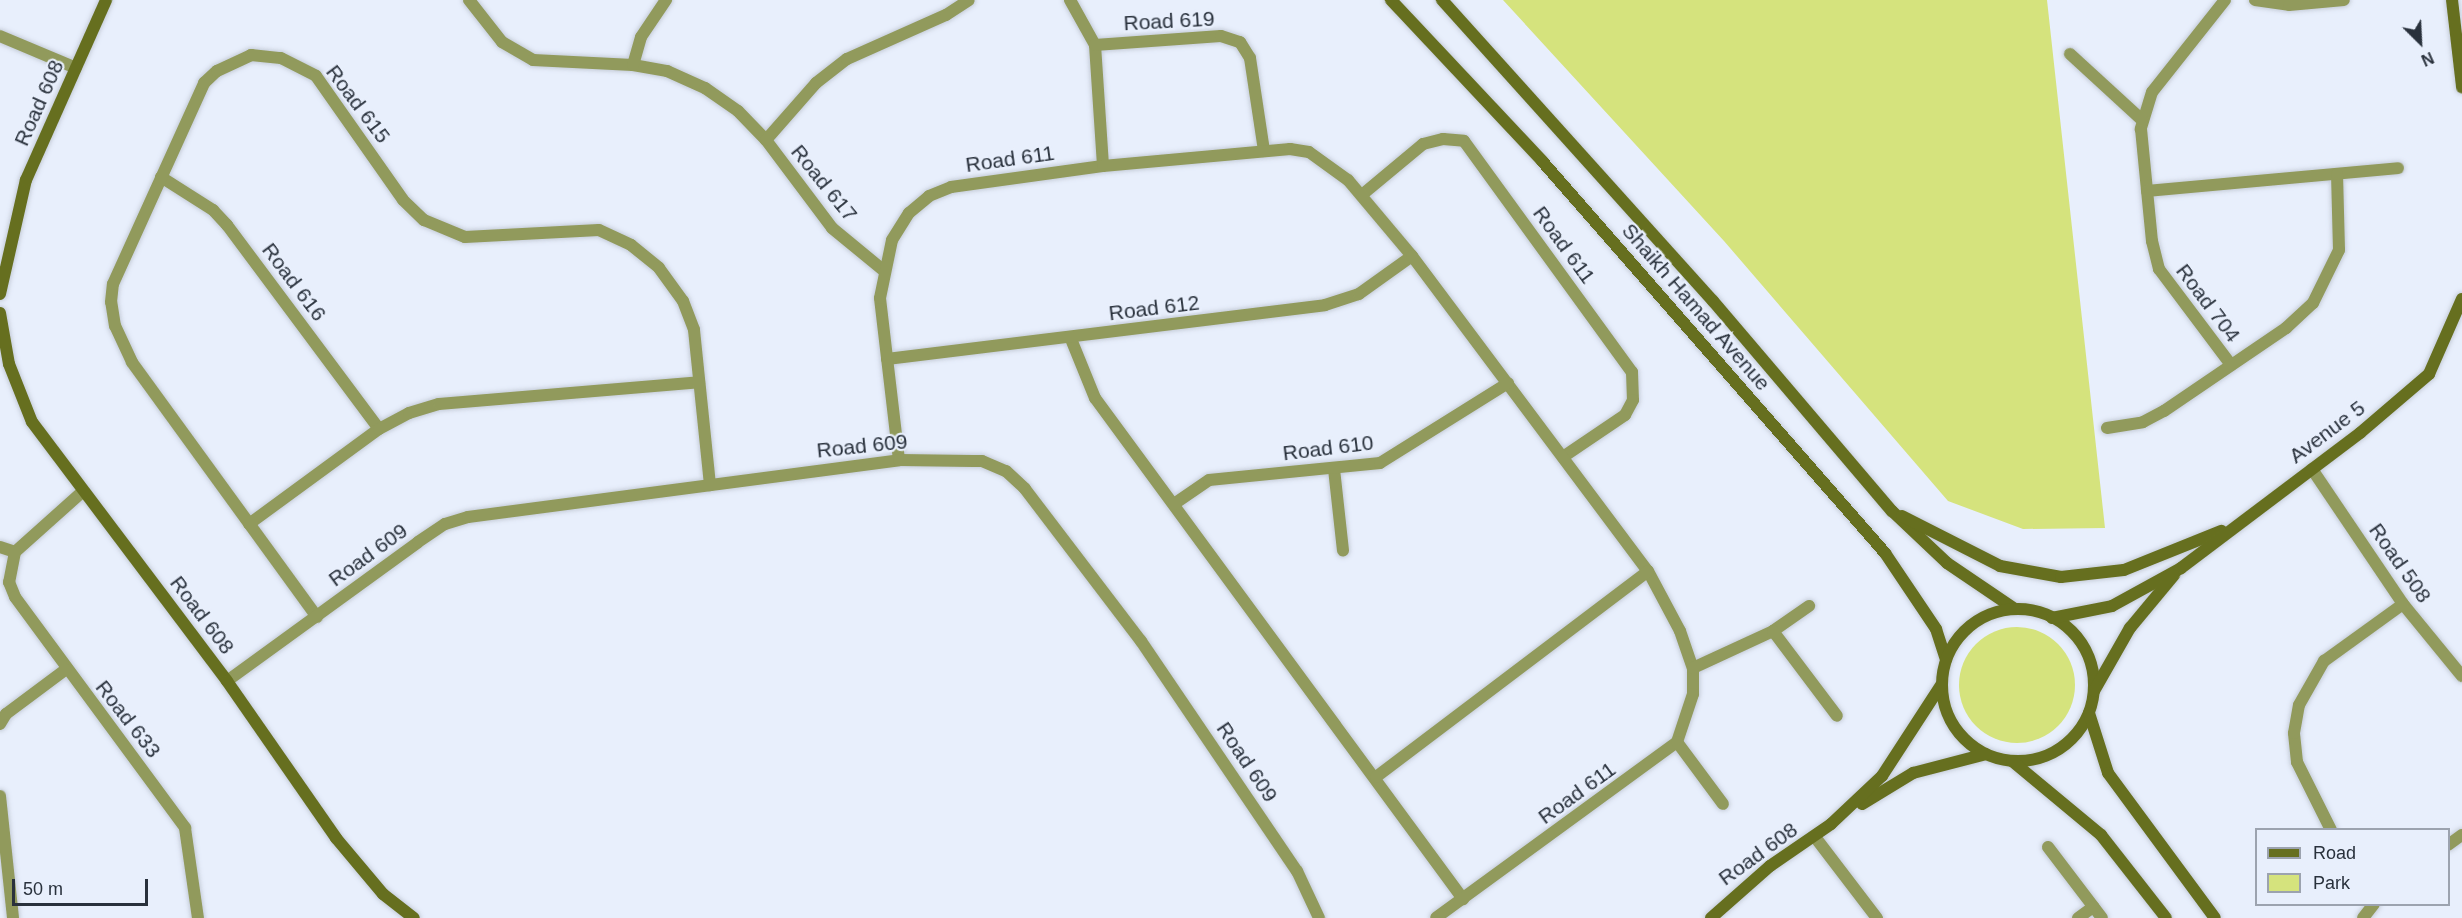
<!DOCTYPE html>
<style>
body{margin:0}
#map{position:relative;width:2462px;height:918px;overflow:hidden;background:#e8effc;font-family:Arial,sans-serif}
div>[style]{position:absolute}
.green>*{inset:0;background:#d5e37d}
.round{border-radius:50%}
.roads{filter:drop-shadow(0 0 2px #c6cdd9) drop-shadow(0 0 2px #c6cdd9)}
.street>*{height:12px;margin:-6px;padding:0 6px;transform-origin:6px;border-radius:6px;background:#919a5c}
.secondary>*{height:12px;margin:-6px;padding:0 6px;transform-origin:6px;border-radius:6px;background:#666f1f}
.secondary>.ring{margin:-6px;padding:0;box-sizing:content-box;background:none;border:12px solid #666f1f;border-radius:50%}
span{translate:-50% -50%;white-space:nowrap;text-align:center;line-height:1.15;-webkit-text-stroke:4.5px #e8effc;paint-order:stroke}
.street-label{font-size:21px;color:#29313c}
.legend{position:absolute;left:2255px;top:828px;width:195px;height:78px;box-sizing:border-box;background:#e8effc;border:2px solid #9ca3af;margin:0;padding:8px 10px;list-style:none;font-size:18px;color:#29313c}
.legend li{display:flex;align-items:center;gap:12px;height:30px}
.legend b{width:30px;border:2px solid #9ca3af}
.north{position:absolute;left:2390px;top:12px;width:60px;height:60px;-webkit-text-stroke:4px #e8effc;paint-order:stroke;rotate:156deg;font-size:16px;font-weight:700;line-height:24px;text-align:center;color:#29313c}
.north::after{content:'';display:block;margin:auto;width:21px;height:27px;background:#29313c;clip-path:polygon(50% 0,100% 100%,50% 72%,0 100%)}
.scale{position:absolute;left:12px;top:879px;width:136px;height:27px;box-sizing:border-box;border:3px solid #29313c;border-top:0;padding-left:8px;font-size:18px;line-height:21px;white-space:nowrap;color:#29313c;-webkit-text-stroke:4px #e8effc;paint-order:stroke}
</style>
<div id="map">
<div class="green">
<i style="clip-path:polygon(1503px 0,2047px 0,2105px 528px,2023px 529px,1948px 501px,1724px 241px)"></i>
<i class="round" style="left:1959px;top:627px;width:116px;height:116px"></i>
</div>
<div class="roads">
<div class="street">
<i style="left:469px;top:0;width:53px;rotate:51.8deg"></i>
<i style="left:502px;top:42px;width:36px;rotate:30deg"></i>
<i style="left:533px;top:60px;width:100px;rotate:2.9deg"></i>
<i style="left:633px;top:65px;width:35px;rotate:10deg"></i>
<i style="left:667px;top:71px;width:42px;rotate:24.1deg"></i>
<i style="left:705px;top:88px;width:40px;rotate:34.9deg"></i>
<i style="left:738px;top:111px;width:40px;rotate:46deg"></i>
<i style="left:766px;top:140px;width:110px;rotate:53.1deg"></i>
<i style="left:832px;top:228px;width:66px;rotate:39.5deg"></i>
<i style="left:1070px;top:0;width:51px;rotate:60.9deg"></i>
<i style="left:1095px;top:45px;width:121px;rotate:86.2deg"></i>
<i style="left:2225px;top:0;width:117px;rotate:128.4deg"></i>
<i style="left:2152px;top:92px;width:39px;rotate:107deg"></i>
<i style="left:2141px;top:129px;width:113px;rotate:84.4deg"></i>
<i style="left:2152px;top:241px;width:29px;rotate:76deg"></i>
<i style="left:2159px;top:269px;width:120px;rotate:53.1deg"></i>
<i style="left:2255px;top:0;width:34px;rotate:8deg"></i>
<i style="left:2289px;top:5px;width:55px;rotate:-5.2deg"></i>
<i style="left:0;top:36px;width:82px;rotate:22.8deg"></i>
<i style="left:1095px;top:45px;width:126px;rotate:-4.1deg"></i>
<i style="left:1221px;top:36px;width:20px;rotate:18deg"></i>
<i style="left:1240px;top:42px;width:19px;rotate:58deg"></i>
<i style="left:1250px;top:58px;width:94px;rotate:81.4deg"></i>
<i style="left:2070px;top:54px;width:98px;rotate:42.5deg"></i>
<i style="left:633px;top:65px;width:29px;rotate:-74deg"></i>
<i style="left:641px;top:37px;width:45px;rotate:-56deg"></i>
<i style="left:766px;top:140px;width:76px;rotate:-48.7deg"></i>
<i style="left:816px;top:83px;width:39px;rotate:-38deg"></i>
<i style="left:847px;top:59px;width:108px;rotate:-24deg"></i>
<i style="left:946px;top:15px;width:27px;rotate:-33deg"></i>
<i style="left:161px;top:177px;width:62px;rotate:32.4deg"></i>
<i style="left:213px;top:210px;width:21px;rotate:47deg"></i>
<i style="left:227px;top:225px;width:254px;rotate:53.3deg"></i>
<i style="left:2147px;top:191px;width:252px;rotate:-5.2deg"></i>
<i style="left:1363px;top:194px;width:78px;rotate:-39.8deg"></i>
<i style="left:1423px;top:144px;width:21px;rotate:-14deg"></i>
<i style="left:1443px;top:139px;width:21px;rotate:5deg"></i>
<i style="left:1464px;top:141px;width:286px;rotate:54deg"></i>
<i style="left:1632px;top:372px;width:28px;rotate:88deg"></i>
<i style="left:1633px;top:400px;width:17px;rotate:118deg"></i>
<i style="left:1625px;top:415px;width:75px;rotate:145.9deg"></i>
<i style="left:1071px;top:339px;width:64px;rotate:67.9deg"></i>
<i style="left:1095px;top:398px;width:622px;rotate:53.7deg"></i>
<i style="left:887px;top:359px;width:441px;rotate:-7deg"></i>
<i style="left:1325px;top:305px;width:36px;rotate:-18deg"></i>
<i style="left:1359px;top:294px;width:65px;rotate:-35.6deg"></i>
<i style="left:2107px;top:428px;width:36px;rotate:-9deg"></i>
<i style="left:2143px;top:422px;width:24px;rotate:-28deg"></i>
<i style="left:2164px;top:411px;width:148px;rotate:-34.2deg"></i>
<i style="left:2286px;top:328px;width:37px;rotate:-43deg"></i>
<i style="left:2313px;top:303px;width:59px;rotate:-63.9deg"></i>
<i style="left:2339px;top:250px;width:76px;rotate:-91.5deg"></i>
<i style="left:899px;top:460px;width:163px;rotate:-96.7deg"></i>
<i style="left:880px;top:298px;width:59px;rotate:-78.3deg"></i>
<i style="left:892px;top:240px;width:32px;rotate:-58deg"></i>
<i style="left:909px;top:213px;width:26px;rotate:-40deg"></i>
<i style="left:929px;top:196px;width:24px;rotate:-22deg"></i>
<i style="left:951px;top:187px;width:153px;rotate:-7.9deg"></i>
<i style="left:1103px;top:166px;width:188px;rotate:-5.2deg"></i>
<i style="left:1290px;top:149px;width:19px;rotate:9deg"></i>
<i style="left:1309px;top:152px;width:48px;rotate:35.7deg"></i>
<i style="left:1348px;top:180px;width:99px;rotate:49.9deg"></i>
<i style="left:1412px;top:256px;width:394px;rotate:53.2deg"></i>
<i style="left:1648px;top:571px;width:68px;rotate:61.9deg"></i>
<i style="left:1680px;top:631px;width:39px;rotate:71deg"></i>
<i style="left:1693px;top:668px;width:26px;rotate:90deg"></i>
<i style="left:1693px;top:694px;width:51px;rotate:108.4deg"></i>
<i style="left:1677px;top:742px;width:298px;rotate:143.9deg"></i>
<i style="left:1334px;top:469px;width:82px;rotate:83.7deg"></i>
<i style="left:2312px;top:469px;width:163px;rotate:56deg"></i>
<i style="left:2403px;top:604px;width:93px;rotate:50.7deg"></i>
<i style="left:1174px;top:504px;width:42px;rotate:-34.4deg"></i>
<i style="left:1209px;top:480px;width:172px;rotate:-5.7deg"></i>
<i style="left:1380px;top:463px;width:151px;rotate:-32deg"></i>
<i style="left:249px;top:524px;width:161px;rotate:-36.2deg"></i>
<i style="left:379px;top:429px;width:34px;rotate:-28deg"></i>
<i style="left:409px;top:413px;width:31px;rotate:-17deg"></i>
<i style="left:439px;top:404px;width:261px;rotate:-4.8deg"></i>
<i style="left:0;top:547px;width:16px;rotate:18deg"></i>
<i style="left:15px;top:552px;width:90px;rotate:-41.8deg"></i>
<i style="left:15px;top:552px;width:31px;rotate:101deg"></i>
<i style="left:9px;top:582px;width:16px;rotate:68deg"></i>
<i style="left:15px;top:597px;width:287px;rotate:53.6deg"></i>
<i style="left:185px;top:828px;width:91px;rotate:81.8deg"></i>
<i style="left:317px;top:617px;width:315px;rotate:-126deg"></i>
<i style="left:132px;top:362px;width:40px;rotate:-115deg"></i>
<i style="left:115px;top:326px;width:24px;rotate:-99deg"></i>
<i style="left:111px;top:302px;width:18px;rotate:-84deg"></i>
<i style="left:113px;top:284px;width:221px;rotate:-65.6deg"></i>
<i style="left:204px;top:83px;width:18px;rotate:-43deg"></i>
<i style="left:217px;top:71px;width:38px;rotate:-25deg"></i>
<i style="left:251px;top:55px;width:30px;rotate:6deg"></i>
<i style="left:281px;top:58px;width:39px;rotate:27deg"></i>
<i style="left:316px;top:76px;width:151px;rotate:54.9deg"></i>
<i style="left:403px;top:200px;width:29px;rotate:44deg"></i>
<i style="left:424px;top:220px;width:44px;rotate:22.5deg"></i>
<i style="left:465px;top:237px;width:134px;rotate:-3deg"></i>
<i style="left:599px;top:230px;width:35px;rotate:25deg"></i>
<i style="left:631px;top:245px;width:36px;rotate:39deg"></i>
<i style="left:659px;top:268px;width:41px;rotate:54deg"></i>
<i style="left:683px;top:301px;width:31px;rotate:69deg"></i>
<i style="left:694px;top:330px;width:156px;rotate:84.1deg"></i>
<i style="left:1773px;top:631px;width:44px;rotate:-34.8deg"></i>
<i style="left:1693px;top:668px;width:88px;rotate:-24.8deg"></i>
<i style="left:1773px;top:631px;width:106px;rotate:53deg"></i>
<i style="left:227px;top:681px;width:236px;rotate:-36deg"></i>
<i style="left:418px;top:542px;width:32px;rotate:-34deg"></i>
<i style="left:445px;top:524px;width:24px;rotate:-17deg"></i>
<i style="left:468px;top:517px;width:435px;rotate:-7.5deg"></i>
<i style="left:899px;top:460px;width:83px;rotate:0.7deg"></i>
<i style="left:982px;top:461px;width:26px;rotate:23deg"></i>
<i style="left:1006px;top:471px;width:26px;rotate:43deg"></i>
<i style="left:1025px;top:489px;width:191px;rotate:52.7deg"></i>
<i style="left:1141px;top:641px;width:278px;rotate:55.9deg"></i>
<i style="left:1297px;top:871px;width:52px;rotate:64.9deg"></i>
<i style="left:0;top:724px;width:12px;rotate:-59deg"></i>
<i style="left:6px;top:714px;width:74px;rotate:-36.7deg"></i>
<i style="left:1677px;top:742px;width:77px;rotate:53.4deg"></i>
<i style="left:1376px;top:777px;width:341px;rotate:-37.1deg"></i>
<i style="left:0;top:796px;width:123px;rotate:83.9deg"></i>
<i style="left:2331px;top:830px;width:76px;rotate:-116.6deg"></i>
<i style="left:2297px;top:762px;width:29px;rotate:-96deg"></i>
<i style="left:2294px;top:733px;width:28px;rotate:-80deg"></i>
<i style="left:2299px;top:705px;width:51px;rotate:-60.4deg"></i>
<i style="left:2324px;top:661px;width:97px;rotate:-35.8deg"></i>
<i style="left:1815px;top:837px;width:102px;rotate:52.6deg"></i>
<i style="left:2448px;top:845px;width:17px;rotate:-36deg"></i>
<i style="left:2048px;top:847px;width:89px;rotate:52.7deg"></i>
<i style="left:2078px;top:918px;width:19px;rotate:-36deg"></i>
<i style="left:2363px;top:918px;width:18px;rotate:-52deg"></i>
</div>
<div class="secondary">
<i style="left:1391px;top:0;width:221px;rotate:46.8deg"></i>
<i style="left:1542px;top:161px;width:521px;rotate:48.81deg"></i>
<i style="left:1885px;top:553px;width:92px;rotate:56.1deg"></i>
<i style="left:1936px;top:629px;width:32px;rotate:72deg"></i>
<i style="left:1442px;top:0;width:405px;rotate:48deg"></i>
<i style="left:1713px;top:301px;width:276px;rotate:49.6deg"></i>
<i style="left:1892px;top:511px;width:76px;rotate:43.4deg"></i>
<i style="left:1947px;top:563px;width:82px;rotate:34.1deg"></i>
<i style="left:2452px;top:0;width:88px;rotate:83.4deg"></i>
<i style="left:0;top:294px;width:117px;rotate:-77.2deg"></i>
<i style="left:26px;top:180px;width:197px;rotate:-66deg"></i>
<i style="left:0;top:313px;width:52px;rotate:80deg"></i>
<i style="left:9px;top:364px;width:62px;rotate:68.4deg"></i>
<i style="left:32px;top:422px;width:324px;rotate:53deg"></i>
<i style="left:227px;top:681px;width:191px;rotate:55.2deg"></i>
<i style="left:336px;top:838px;width:73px;rotate:50deg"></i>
<i style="left:383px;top:894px;width:39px;rotate:38deg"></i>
<i style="left:1902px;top:516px;width:110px;rotate:27deg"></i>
<i style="left:2000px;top:566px;width:62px;rotate:10.2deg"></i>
<i style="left:2061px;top:577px;width:63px;rotate:-6.3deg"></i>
<i style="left:2124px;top:570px;width:105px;rotate:-21.9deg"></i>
<i class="ring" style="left:1942px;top:609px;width:140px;height:140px"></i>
<i style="left:2052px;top:618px;width:61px;rotate:-11.3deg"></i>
<i style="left:2112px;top:606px;width:79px;rotate:-28.8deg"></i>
<i style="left:2181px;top:568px;width:224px;rotate:-37deg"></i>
<i style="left:2360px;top:433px;width:91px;rotate:-40.5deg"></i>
<i style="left:2429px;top:374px;width:82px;rotate:-66.3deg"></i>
<i style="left:2094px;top:691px;width:73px;rotate:-60.3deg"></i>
<i style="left:2130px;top:628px;width:69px;rotate:-50.3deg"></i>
<i style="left:2089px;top:713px;width:63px;rotate:72.4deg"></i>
<i style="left:2108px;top:773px;width:180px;rotate:53.6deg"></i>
<i style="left:2012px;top:761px;width:116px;rotate:39.7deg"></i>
<i style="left:2101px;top:835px;width:105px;rotate:51.9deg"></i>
<i style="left:1862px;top:804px;width:60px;rotate:-31.3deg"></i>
<i style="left:1913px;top:773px;width:75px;rotate:-14.6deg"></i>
<i style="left:1711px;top:918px;width:79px;rotate:-41.4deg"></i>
<i style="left:1770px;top:866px;width:74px;rotate:-34.5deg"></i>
<i style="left:1831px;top:824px;width:70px;rotate:-43.3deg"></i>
<i style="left:1882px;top:776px;width:108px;rotate:-57deg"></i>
</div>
</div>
<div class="street-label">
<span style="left:1169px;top:21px;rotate:-3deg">Road 619</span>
<span style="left:39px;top:103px;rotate:-66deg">Road 608</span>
<span style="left:358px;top:104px;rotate:53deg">Road 615</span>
<span style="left:1010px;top:159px;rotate:-8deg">Road 611</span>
<span style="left:824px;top:183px;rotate:51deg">Road 617</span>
<span style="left:1564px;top:245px;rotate:54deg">Road 611</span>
<span style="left:294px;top:282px;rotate:53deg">Road 616</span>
<span style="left:2208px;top:303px;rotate:53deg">Road 704</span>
<span style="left:1696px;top:307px;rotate:49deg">Shaikh Hamad Avenue</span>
<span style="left:1154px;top:308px;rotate:-7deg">Road 612</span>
<span style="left:2327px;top:432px;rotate:-37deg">Avenue 5</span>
<span style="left:862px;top:446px;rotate:-6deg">Road 609</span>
<span style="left:1328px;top:448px;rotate:-7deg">Road 610</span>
<span style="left:368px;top:555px;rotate:-36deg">Road 609</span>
<span style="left:2400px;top:563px;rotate:55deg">Road 508</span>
<span style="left:202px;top:615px;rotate:53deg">Road 608</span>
<span style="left:128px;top:719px;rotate:52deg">Road 633</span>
<span style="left:1247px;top:762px;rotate:56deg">Road 609</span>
<span style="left:1577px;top:793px;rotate:-36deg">Road 611</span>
<span style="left:1758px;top:854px;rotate:-36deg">Road 608</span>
</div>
<ul class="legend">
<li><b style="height:8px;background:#666f1f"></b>Road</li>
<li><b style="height:16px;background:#d5e37d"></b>Park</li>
</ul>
<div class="north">N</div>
<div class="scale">50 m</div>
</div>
